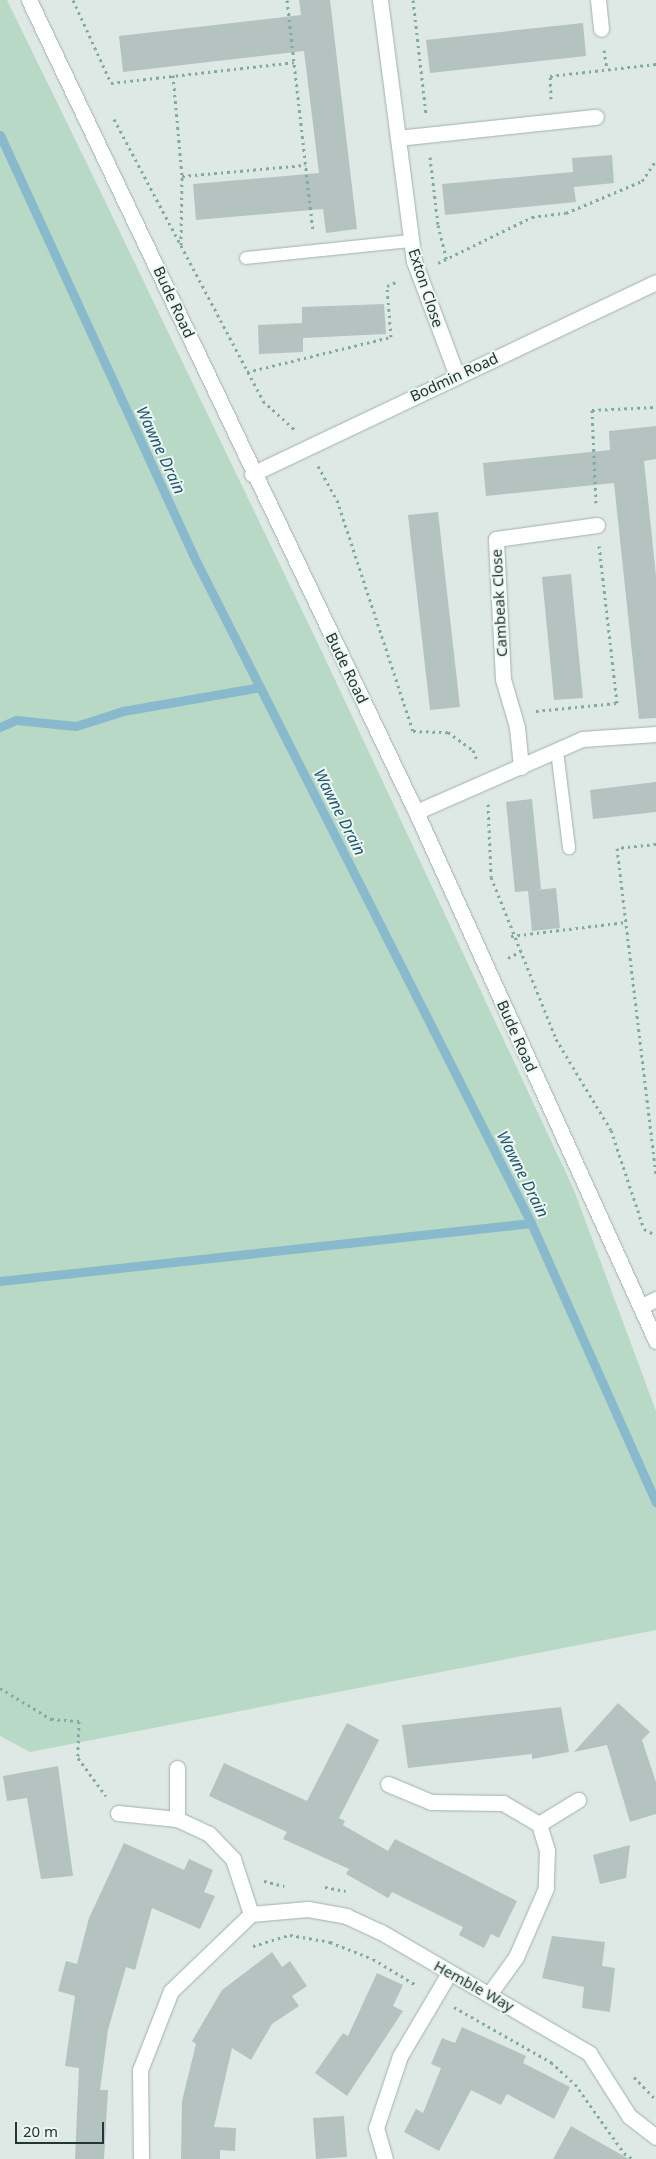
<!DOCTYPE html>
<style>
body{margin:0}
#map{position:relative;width:656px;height:2159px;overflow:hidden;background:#dee9e5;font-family:"Noto Sans",sans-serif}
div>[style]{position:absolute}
.green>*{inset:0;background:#b8d9c5}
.stream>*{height:9px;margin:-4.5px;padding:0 4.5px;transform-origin:4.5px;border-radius:4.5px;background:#88b9cc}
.building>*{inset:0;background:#b4c3bf}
.path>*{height:3px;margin-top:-1.5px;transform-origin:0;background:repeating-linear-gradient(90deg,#80aba2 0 2.5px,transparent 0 6.5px)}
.roads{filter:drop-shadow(0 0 1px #a2b0ac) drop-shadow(0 0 1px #a2b0ac)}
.lane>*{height:12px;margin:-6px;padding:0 6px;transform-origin:6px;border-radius:6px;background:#fff}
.street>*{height:15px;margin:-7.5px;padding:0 7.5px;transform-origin:7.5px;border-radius:7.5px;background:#fff}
.secondary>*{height:15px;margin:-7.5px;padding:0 7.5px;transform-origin:7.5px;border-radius:7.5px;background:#fff}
span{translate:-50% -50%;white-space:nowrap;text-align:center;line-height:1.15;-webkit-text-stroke:4px #eef6f3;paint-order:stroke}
.street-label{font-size:15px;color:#213734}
.water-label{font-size:16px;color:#1f586f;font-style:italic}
.scale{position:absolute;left:15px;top:2122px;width:89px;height:22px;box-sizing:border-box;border:2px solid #213734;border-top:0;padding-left:6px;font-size:15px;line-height:18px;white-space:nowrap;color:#213734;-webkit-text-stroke:4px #eef6f3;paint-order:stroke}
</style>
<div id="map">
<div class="green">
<i style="clip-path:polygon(0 0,7px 0,91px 172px,322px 652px,574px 1190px,656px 1411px,656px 1630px,30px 1752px,0 1736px)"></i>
</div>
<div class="stream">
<i style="left:0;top:135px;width:462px;rotate:65.3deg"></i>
<i style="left:193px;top:555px;width:749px;rotate:63.16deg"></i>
<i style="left:531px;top:1223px;width:306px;rotate:65.9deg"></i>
<i style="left:0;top:727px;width:17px;rotate:-24deg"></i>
<i style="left:16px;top:720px;width:60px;rotate:5.7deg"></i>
<i style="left:76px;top:726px;width:49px;rotate:-17.7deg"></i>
<i style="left:123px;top:711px;width:139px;rotate:-9.9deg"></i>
<i style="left:0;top:1281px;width:534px;rotate:-6.23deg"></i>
</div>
<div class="building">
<i style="clip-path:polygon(299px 0,330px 0,357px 229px,326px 233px,323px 209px,196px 220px,193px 184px,319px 173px,304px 51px,123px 72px,119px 36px,301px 15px)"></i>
<i style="clip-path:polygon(583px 23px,586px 56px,430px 73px,426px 40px)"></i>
<i style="clip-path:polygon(612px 155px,614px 183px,574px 187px,576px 202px,445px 215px,442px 184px,573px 172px,572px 158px)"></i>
<i style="clip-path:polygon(384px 304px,386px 334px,303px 338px,303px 352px,259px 354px,258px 325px,302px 323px,302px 307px)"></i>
<i style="clip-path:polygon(656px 426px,656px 459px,644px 461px,656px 576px,656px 718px,639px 719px,614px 483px,486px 496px,483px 463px,610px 450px,609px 431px)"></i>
<i style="clip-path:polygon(438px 512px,460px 707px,430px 710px,408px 515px)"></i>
<i style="clip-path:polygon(571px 574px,583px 698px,554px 700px,542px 577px)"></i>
<i style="clip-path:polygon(656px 782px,656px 812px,593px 819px,590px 790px)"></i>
<i style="clip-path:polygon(532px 799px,541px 889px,534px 890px,556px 888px,560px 928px,532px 931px,528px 891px,515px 892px,506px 802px)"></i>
<i style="clip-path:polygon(618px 1703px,650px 1732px,642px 1740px,656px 1782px,656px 1814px,630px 1822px,607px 1745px,574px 1752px)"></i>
<i style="clip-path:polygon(561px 1707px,569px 1752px,532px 1759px,532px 1754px,408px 1768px,402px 1725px)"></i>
<i style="clip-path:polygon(347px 1723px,379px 1740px,339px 1818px,345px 1821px,343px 1825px,388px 1851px,395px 1839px,517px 1901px,499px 1938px,491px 1934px,484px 1948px,459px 1935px,463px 1927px,392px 1892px,388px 1898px,346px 1874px,349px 1869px,283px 1839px,287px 1832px,209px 1796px,224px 1763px,307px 1801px)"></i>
<i style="clip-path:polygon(58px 1766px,73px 1876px,41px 1879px,27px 1798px,7px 1801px,3px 1776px)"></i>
<i style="clip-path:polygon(124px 1843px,184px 1870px,189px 1859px,213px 1870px,204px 1892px,215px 1896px,200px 1929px,152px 1908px,135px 1970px,126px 1967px,108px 2030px,100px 2090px,108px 2090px,104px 2159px,75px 2159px,79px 2068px,65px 2066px,75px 1996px,58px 1991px,66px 1961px,77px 1964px,89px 1918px)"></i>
<i style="clip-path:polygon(630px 1845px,626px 1878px,600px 1884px,593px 1855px)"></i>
<i style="clip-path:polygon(552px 1936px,605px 1942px,602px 1966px,615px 1968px,610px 2012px,582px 2008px,584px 1987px,542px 1978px)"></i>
<i style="clip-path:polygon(272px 1952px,282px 1967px,290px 1961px,307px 1986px,292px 1996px,299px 2006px,272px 2024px,251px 2060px,232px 2048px,214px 2127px,236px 2128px,235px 2151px,220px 2150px,220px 2159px,181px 2159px,182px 2101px,196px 2044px,192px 2041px,222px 1990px)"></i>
<i style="clip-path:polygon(377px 1973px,403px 1985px,393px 2006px,403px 2011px,347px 2096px,315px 2073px,343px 2033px,348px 2036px)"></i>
<i style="clip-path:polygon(462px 2027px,526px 2056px,523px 2063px,570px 2087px,554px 2119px,507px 2094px,501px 2105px,471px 2090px,439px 2151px,404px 2132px,416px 2109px,423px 2113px,441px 2068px,431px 2064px,442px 2038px,455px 2043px)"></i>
<i style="clip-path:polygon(344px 2116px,347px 2157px,316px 2159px,313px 2118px)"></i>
<i style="clip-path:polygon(571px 2126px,590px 2137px,629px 2159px,553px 2159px)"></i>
</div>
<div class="path">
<i style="left:73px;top:0;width:91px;rotate:65.4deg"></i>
<i style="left:111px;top:83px;width:184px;rotate:-6.5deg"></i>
<i style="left:287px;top:0;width:231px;rotate:83.6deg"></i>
<i style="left:413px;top:0;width:115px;rotate:83.5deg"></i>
<i style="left:604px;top:50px;width:19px;rotate:81deg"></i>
<i style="left:173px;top:75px;width:101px;rotate:84.9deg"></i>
<i style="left:182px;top:176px;width:124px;rotate:-5.1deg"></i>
<i style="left:551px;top:99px;width:23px;rotate:-92deg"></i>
<i style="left:550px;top:76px;width:107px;rotate:-6.5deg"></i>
<i style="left:114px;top:119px;width:319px;rotate:62.1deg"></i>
<i style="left:263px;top:401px;width:42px;rotate:42.1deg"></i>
<i style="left:430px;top:157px;width:68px;rotate:83.3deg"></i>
<i style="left:438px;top:225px;width:36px;rotate:76deg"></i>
<i style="left:181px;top:245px;width:69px;rotate:-89.2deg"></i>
<i style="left:438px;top:263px;width:105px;rotate:-26.1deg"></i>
<i style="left:532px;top:217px;width:34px;rotate:-7deg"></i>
<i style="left:566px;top:213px;width:82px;rotate:-22.8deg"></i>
<i style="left:642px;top:181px;width:25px;rotate:-56deg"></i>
<i style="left:247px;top:372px;width:148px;rotate:-13.7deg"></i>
<i style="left:391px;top:337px;width:51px;rotate:-94.5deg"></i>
<i style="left:387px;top:286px;width:12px;rotate:-24deg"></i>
<i style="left:318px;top:466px;width:39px;rotate:61deg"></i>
<i style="left:337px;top:500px;width:243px;rotate:71.8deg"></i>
<i style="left:413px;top:731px;width:35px;rotate:2deg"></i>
<i style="left:448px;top:732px;width:31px;rotate:36deg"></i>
<i style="left:473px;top:750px;width:11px;rotate:68deg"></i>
<i style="left:596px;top:503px;width:93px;rotate:-92.5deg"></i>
<i style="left:592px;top:410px;width:64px;rotate:-2.7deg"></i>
<i style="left:536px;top:711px;width:81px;rotate:-5.6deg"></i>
<i style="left:617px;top:703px;width:158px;rotate:-96.5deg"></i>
<i style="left:488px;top:804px;width:73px;rotate:87.6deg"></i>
<i style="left:491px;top:877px;width:175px;rotate:68.1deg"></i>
<i style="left:556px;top:1039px;width:106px;rotate:58.9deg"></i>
<i style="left:611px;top:1130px;width:104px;rotate:71.6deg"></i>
<i style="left:644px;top:1229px;width:13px;rotate:27deg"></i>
<i style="left:656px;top:844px;width:39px;rotate:174deg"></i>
<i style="left:617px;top:848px;width:330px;rotate:83.2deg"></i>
<i style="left:511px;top:936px;width:116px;rotate:-6.9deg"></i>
<i style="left:508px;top:958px;width:15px;rotate:-28deg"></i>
<i style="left:0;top:1688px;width:60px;rotate:31.3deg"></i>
<i style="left:51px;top:1719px;width:28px;rotate:4deg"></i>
<i style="left:79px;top:1721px;width:37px;rotate:92deg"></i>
<i style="left:78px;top:1758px;width:47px;rotate:53.6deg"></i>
<i style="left:264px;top:1881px;width:21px;rotate:14deg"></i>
<i style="left:325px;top:1887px;width:21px;rotate:11deg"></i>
<i style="left:253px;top:1946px;width:39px;rotate:-17deg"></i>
<i style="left:290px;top:1935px;width:41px;rotate:9.9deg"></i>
<i style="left:330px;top:1942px;width:46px;rotate:21.6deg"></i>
<i style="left:373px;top:1959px;width:50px;rotate:31.2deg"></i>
<i style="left:454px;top:2007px;width:112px;rotate:29.6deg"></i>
<i style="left:551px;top:2062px;width:33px;rotate:43deg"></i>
<i style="left:575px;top:2084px;width:85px;rotate:54.6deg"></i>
<i style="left:624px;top:2153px;width:11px;rotate:34deg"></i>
<i style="left:634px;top:2077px;width:32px;rotate:46deg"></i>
</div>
<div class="roads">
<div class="lane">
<i style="left:246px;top:258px;width:166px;rotate:-5.9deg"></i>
<i style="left:557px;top:751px;width:98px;rotate:82.9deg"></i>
</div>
<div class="street">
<i style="left:380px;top:0;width:263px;rotate:82.6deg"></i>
<i style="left:414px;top:261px;width:123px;rotate:69.5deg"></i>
<i style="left:598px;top:0;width:29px;rotate:84deg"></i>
<i style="left:398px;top:138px;width:199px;rotate:-6.1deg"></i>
<i style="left:252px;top:474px;width:447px;rotate:-25.4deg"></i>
<i style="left:521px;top:767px;width:40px;rotate:-95.7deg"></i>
<i style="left:517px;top:727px;width:50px;rotate:-106.3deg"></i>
<i style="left:503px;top:679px;width:140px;rotate:-92.9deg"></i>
<i style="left:496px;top:539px;width:102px;rotate:-7.9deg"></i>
<i style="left:416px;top:812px;width:181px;rotate:-23.7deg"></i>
<i style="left:582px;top:739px;width:74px;rotate:-3.9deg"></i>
<i style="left:642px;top:1306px;width:16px;rotate:-27deg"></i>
<i style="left:388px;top:1784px;width:47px;rotate:22.7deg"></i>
<i style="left:431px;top:1802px;width:72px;rotate:0.8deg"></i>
<i style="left:503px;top:1803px;width:42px;rotate:30.3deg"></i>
<i style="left:539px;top:1824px;width:27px;rotate:73deg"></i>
<i style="left:547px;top:1850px;width:38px;rotate:92deg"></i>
<i style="left:546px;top:1888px;width:75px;rotate:113.5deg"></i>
<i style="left:516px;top:1957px;width:44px;rotate:125.8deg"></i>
<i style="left:118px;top:1813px;width:59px;rotate:5.8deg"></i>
<i style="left:177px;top:1819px;width:35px;rotate:25deg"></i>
<i style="left:209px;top:1834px;width:35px;rotate:46deg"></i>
<i style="left:233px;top:1859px;width:58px;rotate:71.9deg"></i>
<i style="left:177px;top:1819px;width:51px;rotate:-90deg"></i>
<i style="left:539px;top:1824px;width:46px;rotate:-31.6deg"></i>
<i style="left:141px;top:2159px;width:89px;rotate:-90.6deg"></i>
<i style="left:140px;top:2070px;width:85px;rotate:-68.6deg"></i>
<i style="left:171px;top:1991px;width:111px;rotate:-43.9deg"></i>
<i style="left:251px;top:1914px;width:57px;rotate:-5deg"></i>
<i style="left:308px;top:1909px;width:39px;rotate:10deg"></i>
<i style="left:346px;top:1916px;width:38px;rotate:25deg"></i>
<i style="left:381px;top:1932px;width:241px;rotate:30.2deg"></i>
<i style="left:589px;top:2053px;width:75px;rotate:57.6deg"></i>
<i style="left:629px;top:2116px;width:34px;rotate:38deg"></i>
<i style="left:385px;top:2159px;width:32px;rotate:-106deg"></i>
<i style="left:376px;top:2128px;width:76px;rotate:-71.6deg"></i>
<i style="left:400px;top:2056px;width:96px;rotate:-59.4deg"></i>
</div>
<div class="secondary">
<i style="left:29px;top:0;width:900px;rotate:64.52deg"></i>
<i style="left:416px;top:812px;width:581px;rotate:65.6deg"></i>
</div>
</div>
<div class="street-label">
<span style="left:426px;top:288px;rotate:72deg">Exton Close</span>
<span style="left:174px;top:302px;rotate:65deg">Bude Road</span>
<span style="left:454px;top:377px;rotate:-25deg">Bodmin Road</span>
<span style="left:499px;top:603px;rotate:-93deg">Cambeak Close</span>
<span style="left:347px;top:668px;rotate:64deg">Bude Road</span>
<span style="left:517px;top:1036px;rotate:66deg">Bude Road</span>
<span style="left:474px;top:1986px;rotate:29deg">Hemble Way</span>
</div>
<div class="water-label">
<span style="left:161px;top:450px;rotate:65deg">Wawne Drain</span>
<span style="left:340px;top:812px;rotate:63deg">Wawne Drain</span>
<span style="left:523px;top:1174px;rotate:63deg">Wawne Drain</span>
</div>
<div class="scale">20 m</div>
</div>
